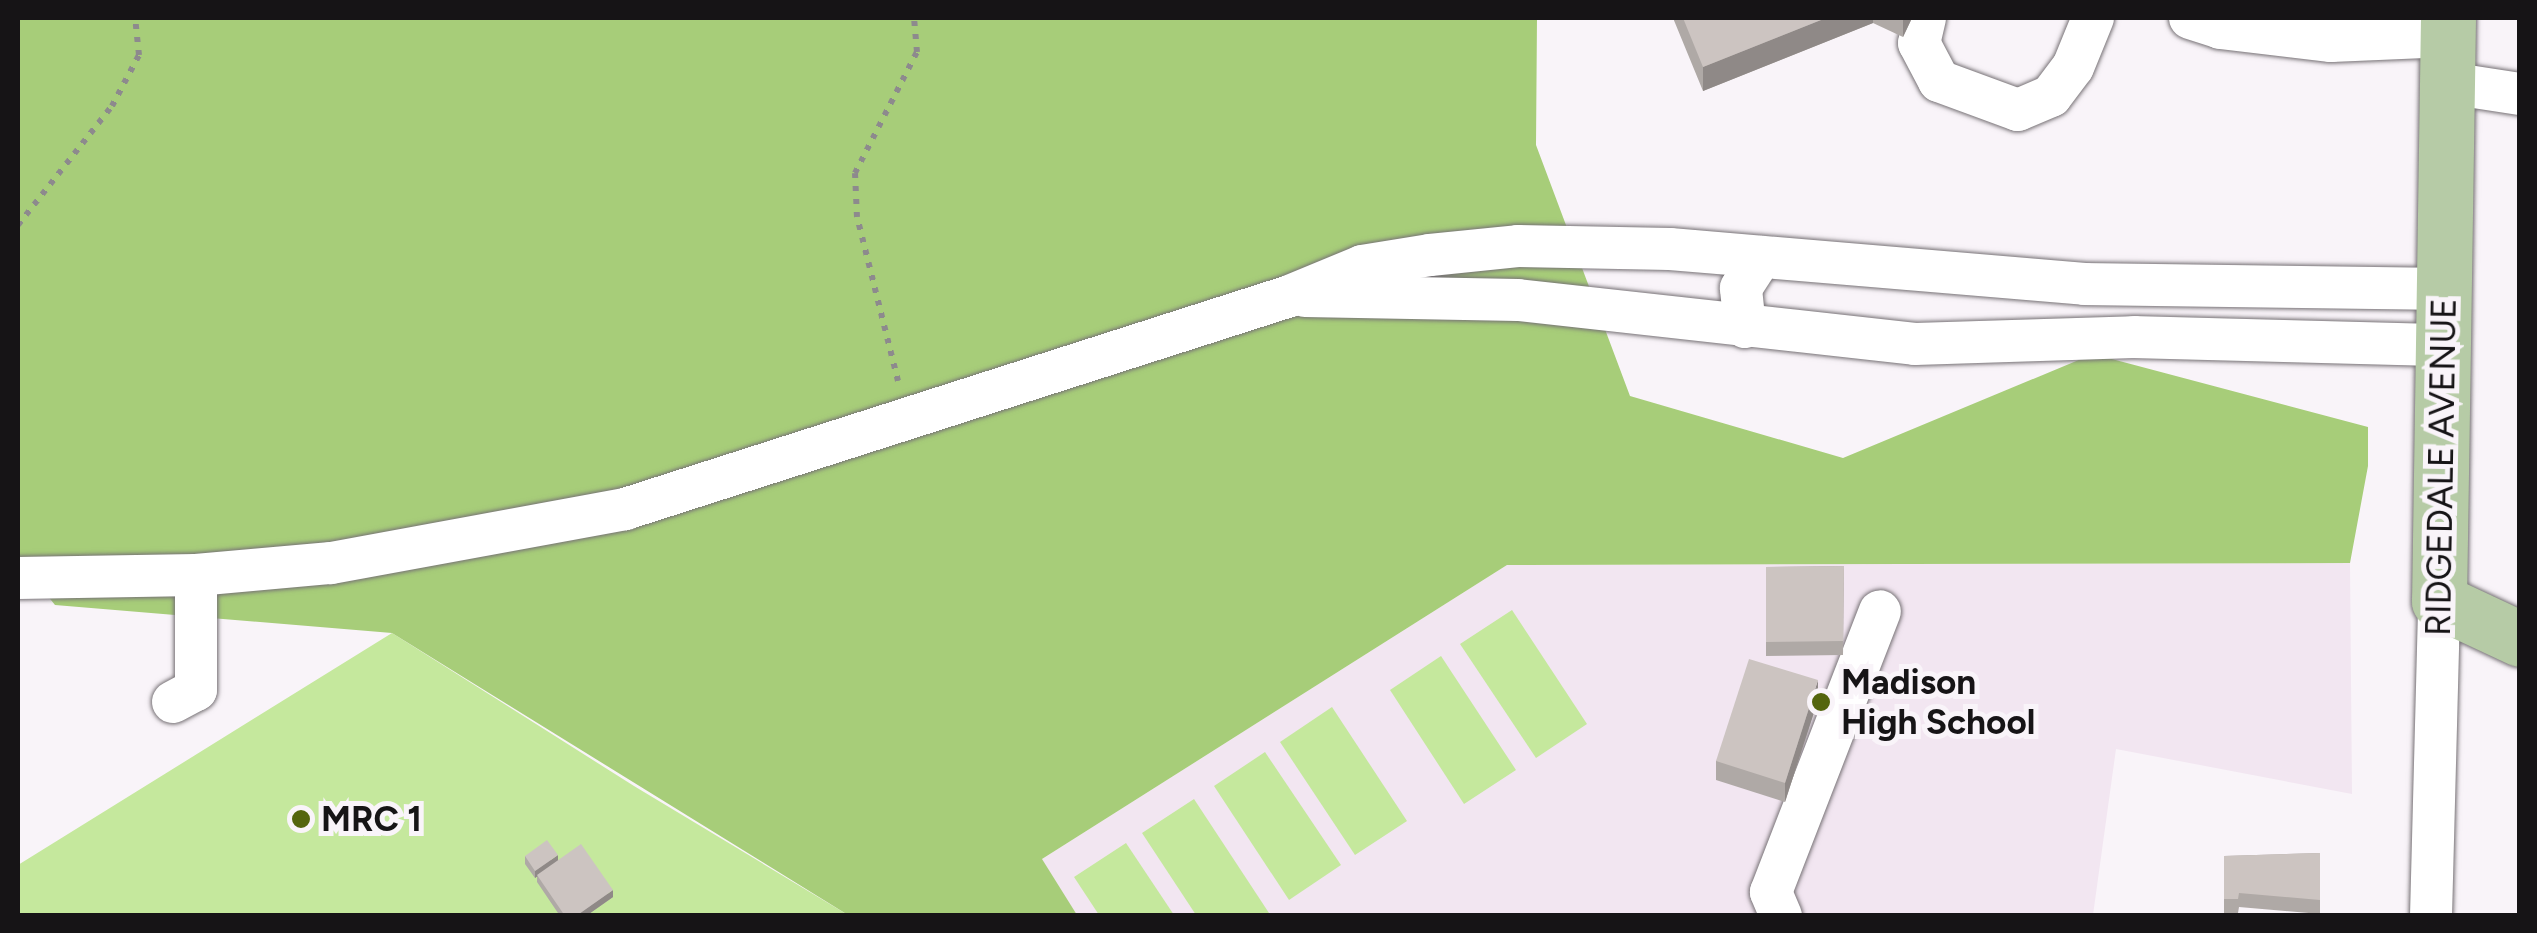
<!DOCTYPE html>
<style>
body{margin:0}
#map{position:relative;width:2537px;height:933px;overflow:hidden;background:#f9f4f9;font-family:Figtree,sans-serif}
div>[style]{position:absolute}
.built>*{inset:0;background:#f2e6f1}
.green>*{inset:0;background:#c5e89d}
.forest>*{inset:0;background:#a7cd79}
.path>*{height:6px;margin-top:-3px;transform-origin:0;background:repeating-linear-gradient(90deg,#8d8a8d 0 5px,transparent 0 13px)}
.roads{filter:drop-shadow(0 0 2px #777276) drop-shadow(0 0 2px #777276)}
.minor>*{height:42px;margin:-21px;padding:0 21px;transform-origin:21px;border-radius:21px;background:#fff}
.major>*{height:55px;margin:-27.5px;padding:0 27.5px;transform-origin:27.5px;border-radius:27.5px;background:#b6cba6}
.wall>*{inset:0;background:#afa9a6}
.shaded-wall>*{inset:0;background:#8f8987}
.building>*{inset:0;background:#ccc4c1}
.dots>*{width:28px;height:28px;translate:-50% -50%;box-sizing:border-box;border:5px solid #f9f4f9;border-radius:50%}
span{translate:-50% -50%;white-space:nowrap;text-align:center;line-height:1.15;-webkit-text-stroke:10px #f9f4f9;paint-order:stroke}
.street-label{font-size:35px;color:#161416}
.poi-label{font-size:35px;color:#161416;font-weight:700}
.left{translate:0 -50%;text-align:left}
.frame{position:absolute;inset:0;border:20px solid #161416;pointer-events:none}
</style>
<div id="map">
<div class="built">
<i style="clip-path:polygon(2350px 563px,2352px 794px,2116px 749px,2093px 915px,893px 916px,1042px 859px,1507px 565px)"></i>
</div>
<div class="green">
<i style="clip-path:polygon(1512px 610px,1587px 724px,1536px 758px,1460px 644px)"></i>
<i style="clip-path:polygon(392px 633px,634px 786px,848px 915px,18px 916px,18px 865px)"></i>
<i style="clip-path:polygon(1441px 656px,1516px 770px,1464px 804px,1390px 690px)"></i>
<i style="clip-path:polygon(1332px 707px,1407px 821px,1355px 855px,1280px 742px)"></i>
<i style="clip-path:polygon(1265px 752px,1341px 865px,1289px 900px,1214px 786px)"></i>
<i style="clip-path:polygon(1194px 799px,1269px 913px,1265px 915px,1196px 915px,1142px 833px)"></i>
<i style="clip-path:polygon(1126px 843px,1174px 915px,1099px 915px,1074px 877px)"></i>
</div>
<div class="forest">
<i style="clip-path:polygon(18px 18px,1537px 18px,1536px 145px,1630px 396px,1843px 458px,2093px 354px,2368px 427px,2368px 466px,2350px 563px,1507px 565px,1042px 859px,1077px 915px,848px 915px,392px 633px,55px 605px,18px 559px)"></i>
</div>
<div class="path">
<i style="left:18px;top:225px;width:152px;rotate:-51.7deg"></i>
<i style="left:112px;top:106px;width:58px;rotate:-62.1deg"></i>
<i style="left:139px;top:55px;width:37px;rotate:-96deg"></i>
<i style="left:898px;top:381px;width:169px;rotate:-104deg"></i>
<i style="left:857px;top:217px;width:44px;rotate:-92.6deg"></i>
<i style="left:855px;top:173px;width:136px;rotate:-62.9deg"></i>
<i style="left:917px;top:52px;width:34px;rotate:-95deg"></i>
</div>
<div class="roads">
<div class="minor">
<i style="left:1925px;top:18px;width:26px;rotate:103deg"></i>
<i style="left:1919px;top:43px;width:43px;rotate:62.2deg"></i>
<i style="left:1939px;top:81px;width:84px;rotate:20.2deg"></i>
<i style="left:2018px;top:110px;width:36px;rotate:-23deg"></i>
<i style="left:2051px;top:96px;width:36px;rotate:-53deg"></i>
<i style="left:2073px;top:67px;width:53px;rotate:-67.8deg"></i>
<i style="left:2190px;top:18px;width:32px;rotate:18deg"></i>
<i style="left:2220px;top:28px;width:112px;rotate:6.7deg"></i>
<i style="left:2331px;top:41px;width:117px;rotate:-2.4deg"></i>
<i style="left:2448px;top:83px;width:73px;rotate:8.7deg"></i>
<i style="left:1305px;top:296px;width:213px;rotate:1.1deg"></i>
<i style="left:1518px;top:300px;width:399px;rotate:6.3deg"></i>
<i style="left:1915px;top:344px;width:219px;rotate:-1.8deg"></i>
<i style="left:2134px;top:337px;width:309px;rotate:1.5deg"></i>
<i style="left:1745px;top:327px;width:39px;rotate:-96deg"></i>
<i style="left:1741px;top:288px;width:37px;rotate:-57deg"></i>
<i style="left:18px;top:578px;width:178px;rotate:-1deg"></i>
<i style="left:196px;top:575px;width:136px;rotate:-5.1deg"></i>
<i style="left:331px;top:563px;width:299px;rotate:-10.4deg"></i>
<i style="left:625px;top:509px;width:698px;rotate:-17.76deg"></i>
<i style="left:1290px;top:296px;width:78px;rotate:-22.6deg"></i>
<i style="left:1362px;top:266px;width:69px;rotate:-9.2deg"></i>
<i style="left:1430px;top:255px;width:88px;rotate:-5.8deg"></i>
<i style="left:1518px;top:246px;width:152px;rotate:1.1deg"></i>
<i style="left:1670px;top:249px;width:416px;rotate:4.8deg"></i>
<i style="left:2085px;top:284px;width:360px;rotate:0.8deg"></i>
<i style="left:173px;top:702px;width:26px;rotate:-28deg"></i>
<i style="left:196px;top:690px;width:115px;rotate:-90deg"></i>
<i style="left:1781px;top:916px;width:26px;rotate:-113deg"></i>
<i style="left:1771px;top:892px;width:301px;rotate:-68.8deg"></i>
<i style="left:2431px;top:916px;width:315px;rotate:-88.5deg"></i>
</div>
<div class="major">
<i style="left:2448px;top:18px;width:583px;rotate:90.88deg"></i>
<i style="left:2439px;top:601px;width:89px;rotate:25.1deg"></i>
</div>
</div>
<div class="wall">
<i style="clip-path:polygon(1673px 18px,1912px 18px,1903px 37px,1873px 23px,1703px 91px)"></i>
<i style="clip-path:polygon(1844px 566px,1843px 655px,1766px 656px,1766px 567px)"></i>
<i style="clip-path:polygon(1818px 700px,1785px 802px,1716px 780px,1716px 761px)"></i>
<i style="clip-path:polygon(2320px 853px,2320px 914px,2239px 907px,2238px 913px,2224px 913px,2224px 856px)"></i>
<i style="clip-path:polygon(525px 856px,558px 861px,613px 897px,586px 916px,560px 916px,537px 882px,537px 876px,535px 878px,525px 864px)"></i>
</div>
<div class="shaded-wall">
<i style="clip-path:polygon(1826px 18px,1873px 18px,1873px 23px,1703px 91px,1703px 67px)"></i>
<i style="clip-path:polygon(1903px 18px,1912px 18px,1903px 37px)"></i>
<i style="clip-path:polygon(1818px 680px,1818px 700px,1785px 802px,1785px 783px)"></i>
<i style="clip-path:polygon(558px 855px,558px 862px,535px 878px,535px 871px)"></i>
<i style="clip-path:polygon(613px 890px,613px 897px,586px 916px,576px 916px)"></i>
</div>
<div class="building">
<i style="clip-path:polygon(1683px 18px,1826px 18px,1703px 67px)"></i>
<i style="clip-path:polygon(1844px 566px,1843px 641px,1766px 642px,1766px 567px)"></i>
<i style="clip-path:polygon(1749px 659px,1818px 680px,1785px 783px,1716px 761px)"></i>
<i style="clip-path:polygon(547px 840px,558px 855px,535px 871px,525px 856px)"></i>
<i style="clip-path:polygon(581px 844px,613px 890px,576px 916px,565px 916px,537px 875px)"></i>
<i style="clip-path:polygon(2320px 853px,2320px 900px,2239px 893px,2238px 899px,2224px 899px,2224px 856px)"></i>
</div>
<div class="dots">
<i style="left:1821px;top:702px;background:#54650e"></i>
<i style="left:301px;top:819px;background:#54650e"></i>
</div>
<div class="street-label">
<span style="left:2441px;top:467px;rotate:-89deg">RIDGEDALE AVENUE</span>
</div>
<div class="poi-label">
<span class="left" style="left:1841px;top:702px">Madison<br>High School</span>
<span class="left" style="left:321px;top:819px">MRC 1</span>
</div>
<div class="frame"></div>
</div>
